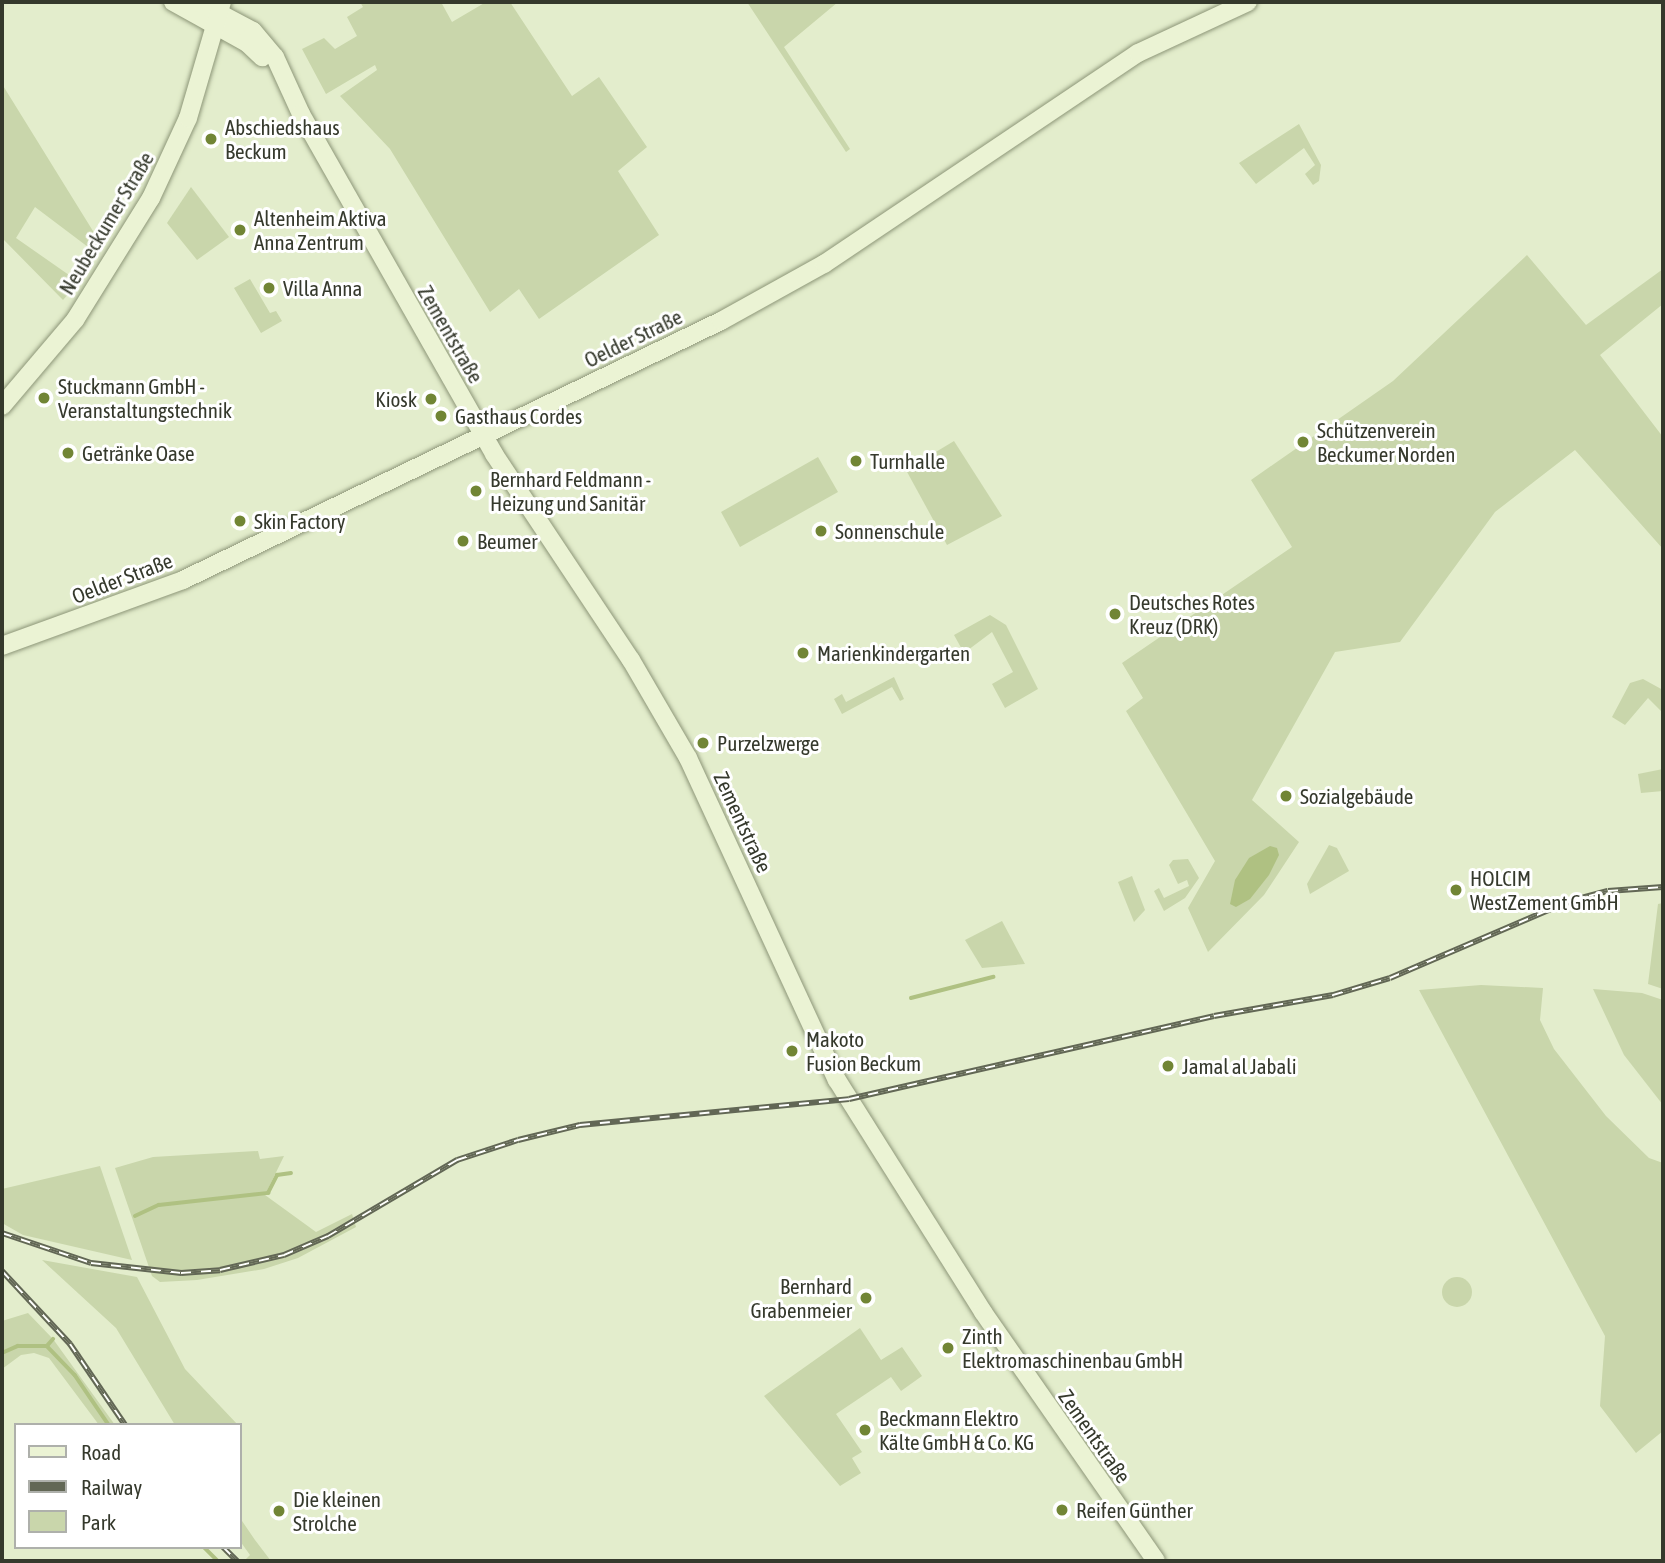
<!DOCTYPE html>
<meta charset="utf-8">
<style>
body{margin:0}
#map{position:relative;width:1665px;height:1563px;overflow:hidden;background:#e3edcc;font-family:"Asap Condensed",sans-serif}
div>[style]{position:absolute}
.green>*{inset:0;background:#c9d6ab}
.round{border-radius:50%}
.water>*{inset:0;background:#afc182}
.stream>*{height:3.5px;margin:-1.75px;padding:0 1.75px;transform-origin:1.75px;border-radius:1.75px;background:#afc182}
.roads{filter:drop-shadow(0 0 2px #8d9678) drop-shadow(0 0 2px #8d9678)}
.secondary>*{height:18px;margin:-9px;padding:0 9px;transform-origin:9px;border-radius:9px;background:#ebf3d4}
.rail>*{height:6px;margin-top:-3px;transform-origin:0;background:repeating-linear-gradient(90deg,#fff 0 10px,#626755 0 20px);box-sizing:border-box;border-block:2px solid #626755}
.dots>*{width:19px;height:19px;translate:-50% -50%;box-sizing:border-box;border:4px solid #fff;border-radius:50%}
span{translate:-50% -50%;white-space:nowrap;text-align:center;line-height:1.15;-webkit-text-stroke:6px #fff;paint-order:stroke}
.poi-label{font-size:21px;color:#35392c}
.left{translate:0 -50%;text-align:left}
.right{translate:-100% -50%;text-align:right}
.street-label{font-size:21px;color:#35392c}
.frame{position:absolute;inset:0;border:4px solid #35392c;pointer-events:none}
.legend{position:absolute;left:14px;top:1423px;width:228px;height:126px;box-sizing:border-box;background:#fff;border:2px solid #aeb0ab;margin:0;padding:9px 12px;list-style:none;font-size:21px;color:#35392c}
.legend li{display:flex;align-items:center;gap:14px;height:35px}
.legend b{width:35px;border:2px solid #aeb0ab}
</style>
<div id="map">
<div class="green">
<i style="clip-path:polygon(360px 2px,441px 2px,452px 22px,486px 2px,510px 2px,572px 96px,599px 77px,647px 147px,618px 171px,659px 235px,539px 319px,519px 289px,490px 312px,390px 149px,340px 96px,377px 70px,375px 65px,326px 94px,302px 49px,324px 38px,335px 49px,357px 36px,347px 17px,363px 7px)"></i>
<i style="clip-path:polygon(747px 2px,838px 2px,784px 47px,850px 149px,846px 152px)"></i>
<i style="clip-path:polygon(2px 84px,101px 244px,96px 253px,35px 207px,16px 238px,79px 282px,63px 300px,2px 238px)"></i>
<i style="clip-path:polygon(1299px 124px,1321px 165px,1319px 181px,1313px 185px,1305px 174px,1315px 165px,1304px 148px,1256px 184px,1239px 163px)"></i>
<i style="clip-path:polygon(191px 187px,229px 237px,197px 260px,167px 223px)"></i>
<i style="clip-path:polygon(1527px 255px,1586px 325px,1663px 269px,1663px 304px,1600px 355px,1663px 437px,1663px 549px,1575px 450px,1495px 512px,1400px 642px,1335px 652px,1252px 800px,1299px 842px,1264px 895px,1208px 952px,1188px 908px,1215px 861px,1126px 711px,1143px 698px,1122px 663px,1292px 547px,1251px 480px,1393px 381px)"></i>
<i style="clip-path:polygon(250px 279px,270px 313px,276px 311px,282px 321px,261px 333px,234px 288px)"></i>
<i style="clip-path:polygon(954px 441px,1002px 516px,947px 545px,906px 470px)"></i>
<i style="clip-path:polygon(818px 457px,838px 492px,740px 547px,721px 512px)"></i>
<i style="clip-path:polygon(990px 615px,1006px 625px,1038px 689px,1005px 708px,992px 684px,1013px 672px,992px 632px,964px 653px,954px 635px)"></i>
<i style="clip-path:polygon(894px 677px,904px 699px,900px 701px,892px 687px,842px 714px,834px 699px,842px 694px,846px 702px)"></i>
<i style="clip-path:polygon(1643px 679px,1663px 690px,1663px 713px,1648px 698px,1625px 725px,1612px 717px,1630px 683px)"></i>
<i style="clip-path:polygon(1663px 769px,1663px 791px,1641px 793px,1638px 774px)"></i>
<i style="clip-path:polygon(1329px 845px,1337px 848px,1349px 871px,1310px 894px,1307px 884px)"></i>
<i style="clip-path:polygon(1188px 859px,1199px 878px,1185px 898px,1164px 911px,1154px 891px,1159px 888px,1164px 898px,1189px 886px,1187px 880px,1178px 884px,1169px 865px,1173px 860px)"></i>
<i style="clip-path:polygon(1132px 876px,1145px 910px,1134px 922px,1118px 882px)"></i>
<i style="clip-path:polygon(1663px 903px,1663px 989px,1648px 984px,1658px 904px)"></i>
<i style="clip-path:polygon(1002px 921px,1025px 964px,982px 968px,965px 940px)"></i>
<i style="clip-path:polygon(1481px 985px,1543px 988px,1540px 1020px,1554px 1049px,1606px 1116px,1649px 1158px,1663px 1163px,1663px 1431px,1636px 1453px,1600px 1406px,1605px 1336px,1419px 990px)"></i>
<i style="clip-path:polygon(1593px 989px,1642px 993px,1663px 1000px,1663px 1105px,1624px 1055px)"></i>
<i style="clip-path:polygon(258px 1151px,260px 1159px,284px 1156px,265px 1195px,316px 1232px,352px 1214px,356px 1227px,298px 1258px,264px 1269px,197px 1280px,160px 1282px,152px 1276px,115px 1168px,153px 1157px)"></i>
<i style="clip-path:polygon(100px 1166px,132px 1260px,23px 1235px,2px 1223px,2px 1189px)"></i>
<i style="clip-path:polygon(42px 1260px,137px 1277px,185px 1369px,238px 1425px,175px 1425px,116px 1328px)"></i>
<i class="round" style="left:1442px;top:1277px;width:30px;height:30px"></i>
<i style="clip-path:polygon(28px 1313px,53px 1339px,115px 1425px,99px 1425px,49px 1358px,34px 1353px,21px 1355px,2px 1369px,2px 1321px)"></i>
<i style="clip-path:polygon(860px 1328px,881px 1360px,902px 1347px,922px 1376px,901px 1391px,891px 1377px,836px 1414px,862px 1452px,852px 1458px,861px 1473px,840px 1486px,764px 1396px)"></i>
<i style="clip-path:polygon(240px 1518px,255px 1540px,271px 1561px,246px 1559px,250px 1555px,240px 1541px)"></i>
</div>
<div class="water">
<i style="clip-path:polygon(1270px 846px,1277px 848px,1279px 855px,1269px 875px,1250px 899px,1236px 907px,1230px 904px,1235px 880px,1249px 858px)"></i>
</div>
<div class="stream">
<i style="left:911px;top:998px;width:85px;rotate:-14.4deg"></i>
<i style="left:135px;top:1216px;width:26px;rotate:-25deg"></i>
<i style="left:159px;top:1205px;width:110px;rotate:-6.3deg"></i>
<i style="left:268px;top:1193px;width:20px;rotate:-63deg"></i>
<i style="left:277px;top:1175px;width:14px;rotate:-8deg"></i>
<i style="left:47px;top:1346px;width:40px;rotate:46deg"></i>
<i style="left:75px;top:1375px;width:60px;rotate:55.8deg"></i>
<i style="left:2px;top:1353px;width:17px;rotate:-24deg"></i>
<i style="left:18px;top:1346px;width:29px"></i>
<i style="left:47px;top:1346px;width:9px;rotate:-49deg"></i>
<i style="left:204px;top:1547px;width:20px;rotate:45deg"></i>
</div>
<div class="roads">
<div class="secondary">
<i style="left:173px;top:2px;width:85px;rotate:29deg"></i>
<i style="left:247px;top:43px;width:21px;rotate:43deg"></i>
<i style="left:198px;top:2px;width:62px;rotate:27.8deg"></i>
<i style="left:253px;top:31px;width:34px;rotate:50deg"></i>
<i style="left:275px;top:57px;width:63px;rotate:65.5deg"></i>
<i style="left:301px;top:114px;width:391px;rotate:60.4deg"></i>
<i style="left:494px;top:454px;width:247px;rotate:56.4deg"></i>
<i style="left:631px;top:660px;width:113px;rotate:59.8deg"></i>
<i style="left:688px;top:758px;width:355px;rotate:65.2deg"></i>
<i style="left:837px;top:1080px;width:274px;rotate:57.8deg"></i>
<i style="left:983px;top:1312px;width:303px;rotate:55.2deg"></i>
<i style="left:2px;top:406px;width:113px;rotate:-49.7deg"></i>
<i style="left:75px;top:320px;width:144px;rotate:-58.1deg"></i>
<i style="left:151px;top:198px;width:88px;rotate:-65.2deg"></i>
<i style="left:188px;top:118px;width:121px;rotate:-73.7deg"></i>
<i style="left:2px;top:646px;width:193px;rotate:-20deg"></i>
<i style="left:183px;top:580px;width:597px;rotate:-25.71deg"></i>
<i style="left:721px;top:321px;width:118px;rotate:-29deg"></i>
<i style="left:824px;top:264px;width:378px;rotate:-33.9deg"></i>
<i style="left:1138px;top:53px;width:121px;rotate:-24.9deg"></i>
</div>
</div>
<div class="rail">
<i style="left:2px;top:1233px;width:94px;rotate:18.6deg"></i>
<i style="left:91px;top:1263px;width:91px;rotate:6.3deg"></i>
<i style="left:181px;top:1273px;width:39px;rotate:-4deg"></i>
<i style="left:220px;top:1270px;width:66px;rotate:-13.2deg"></i>
<i style="left:284px;top:1255px;width:48px;rotate:-23.4deg"></i>
<i style="left:328px;top:1236px;width:150px;rotate:-30.5deg"></i>
<i style="left:457px;top:1160px;width:64px;rotate:-18.2deg"></i>
<i style="left:518px;top:1140px;width:64px;rotate:-13.6deg"></i>
<i style="left:580px;top:1125px;width:270px;rotate:-5.5deg"></i>
<i style="left:849px;top:1099px;width:374px;rotate:-12.8deg"></i>
<i style="left:1214px;top:1016px;width:121px;rotate:-10deg"></i>
<i style="left:1333px;top:995px;width:59px;rotate:-16.6deg"></i>
<i style="left:1390px;top:978px;width:196px;rotate:-23.2deg"></i>
<i style="left:1570px;top:901px;width:39px;rotate:-15deg"></i>
<i style="left:1608px;top:891px;width:55px;rotate:-4.2deg"></i>
<i style="left:2px;top:1271px;width:100px;rotate:47deg"></i>
<i style="left:70px;top:1344px;width:98px;rotate:55.8deg"></i>
<i style="left:223px;top:1547px;width:20px;rotate:45deg"></i>
</div>
<div class="dots">
<i style="left:211px;top:139px;background:#718535"></i>
<i style="left:240px;top:230px;background:#718535"></i>
<i style="left:269px;top:288px;background:#718535"></i>
<i style="left:44px;top:398px;background:#718535"></i>
<i style="left:431px;top:399px;background:#718535"></i>
<i style="left:441px;top:416px;background:#718535"></i>
<i style="left:1303px;top:442px;background:#718535"></i>
<i style="left:68px;top:453px;background:#718535"></i>
<i style="left:856px;top:461px;background:#718535"></i>
<i style="left:476px;top:491px;background:#718535"></i>
<i style="left:240px;top:521px;background:#718535"></i>
<i style="left:821px;top:531px;background:#718535"></i>
<i style="left:463px;top:541px;background:#718535"></i>
<i style="left:1115px;top:614px;background:#718535"></i>
<i style="left:803px;top:653px;background:#718535"></i>
<i style="left:703px;top:743px;background:#718535"></i>
<i style="left:1286px;top:796px;background:#718535"></i>
<i style="left:1456px;top:890px;background:#718535"></i>
<i style="left:792px;top:1051px;background:#718535"></i>
<i style="left:1168px;top:1066px;background:#718535"></i>
<i style="left:866px;top:1298px;background:#718535"></i>
<i style="left:948px;top:1348px;background:#718535"></i>
<i style="left:865px;top:1430px;background:#718535"></i>
<i style="left:1062px;top:1510px;background:#718535"></i>
<i style="left:279px;top:1511px;background:#718535"></i>
</div>
<div class="poi-label">
<span class="left" style="left:225px;top:139px">Abschiedshaus<br>Beckum</span>
<span class="left" style="left:254px;top:230px">Altenheim Aktiva<br>Anna Zentrum</span>
<span class="left" style="left:283px;top:288px">Villa Anna</span>
<span class="left" style="left:58px;top:398px">Stuckmann GmbH -<br>Veranstaltungstechnik</span>
<span class="right" style="left:417px;top:399px">Kiosk</span>
<span class="left" style="left:455px;top:416px">Gasthaus Cordes</span>
<span class="left" style="left:1317px;top:442px">Schützenverein<br>Beckumer Norden</span>
<span class="left" style="left:82px;top:453px">Getränke Oase</span>
<span class="left" style="left:870px;top:461px">Turnhalle</span>
<span class="left" style="left:490px;top:491px">Bernhard Feldmann -<br>Heizung und Sanitär</span>
<span class="left" style="left:254px;top:521px">Skin Factory</span>
<span class="left" style="left:835px;top:531px">Sonnenschule</span>
<span class="left" style="left:477px;top:541px">Beumer</span>
<span class="left" style="left:1129px;top:614px">Deutsches Rotes<br>Kreuz (DRK)</span>
<span class="left" style="left:817px;top:653px">Marienkindergarten</span>
<span class="left" style="left:717px;top:743px">Purzelzwerge</span>
<span class="left" style="left:1300px;top:796px">Sozialgebäude</span>
<span class="left" style="left:1470px;top:890px">HOLCIM<br>WestZement GmbH</span>
<span class="left" style="left:806px;top:1051px">Makoto<br>Fusion Beckum</span>
<span class="left" style="left:1182px;top:1066px">Jamal al Jabali</span>
<span class="right" style="left:852px;top:1298px">Bernhard<br>Grabenmeier</span>
<span class="left" style="left:962px;top:1348px">Zinth<br>Elektromaschinenbau GmbH</span>
<span class="left" style="left:879px;top:1430px">Beckmann Elektro<br>Kälte GmbH &amp; Co. KG</span>
<span class="left" style="left:293px;top:1511px">Die kleinen<br>Strolche</span>
<span class="left" style="left:1076px;top:1510px">Reifen Günther</span>
</div>
<div class="street-label">
<span style="left:106px;top:223px;rotate:-59deg">Neubeckumer Straße</span>
<span style="left:451px;top:334px;rotate:60deg">Zementstraße</span>
<span style="left:633px;top:338px;rotate:-26deg">Oelder Straße</span>
<span style="left:122px;top:578px;rotate:-21deg">Oelder Straße</span>
<span style="left:743px;top:822px;rotate:65deg">Zementstraße</span>
<span style="left:1095px;top:1436px;rotate:55deg">Zementstraße</span>
</div>
<div class="frame"></div>
<ul class="legend">
<li><b style="height:9px;background:#ebf3d4"></b>Road</li>
<li><b style="height:9px;background:#626755"></b>Railway</li>
<li><b style="height:19px;background:#c9d6ab"></b>Park</li>
</ul>
</div>
